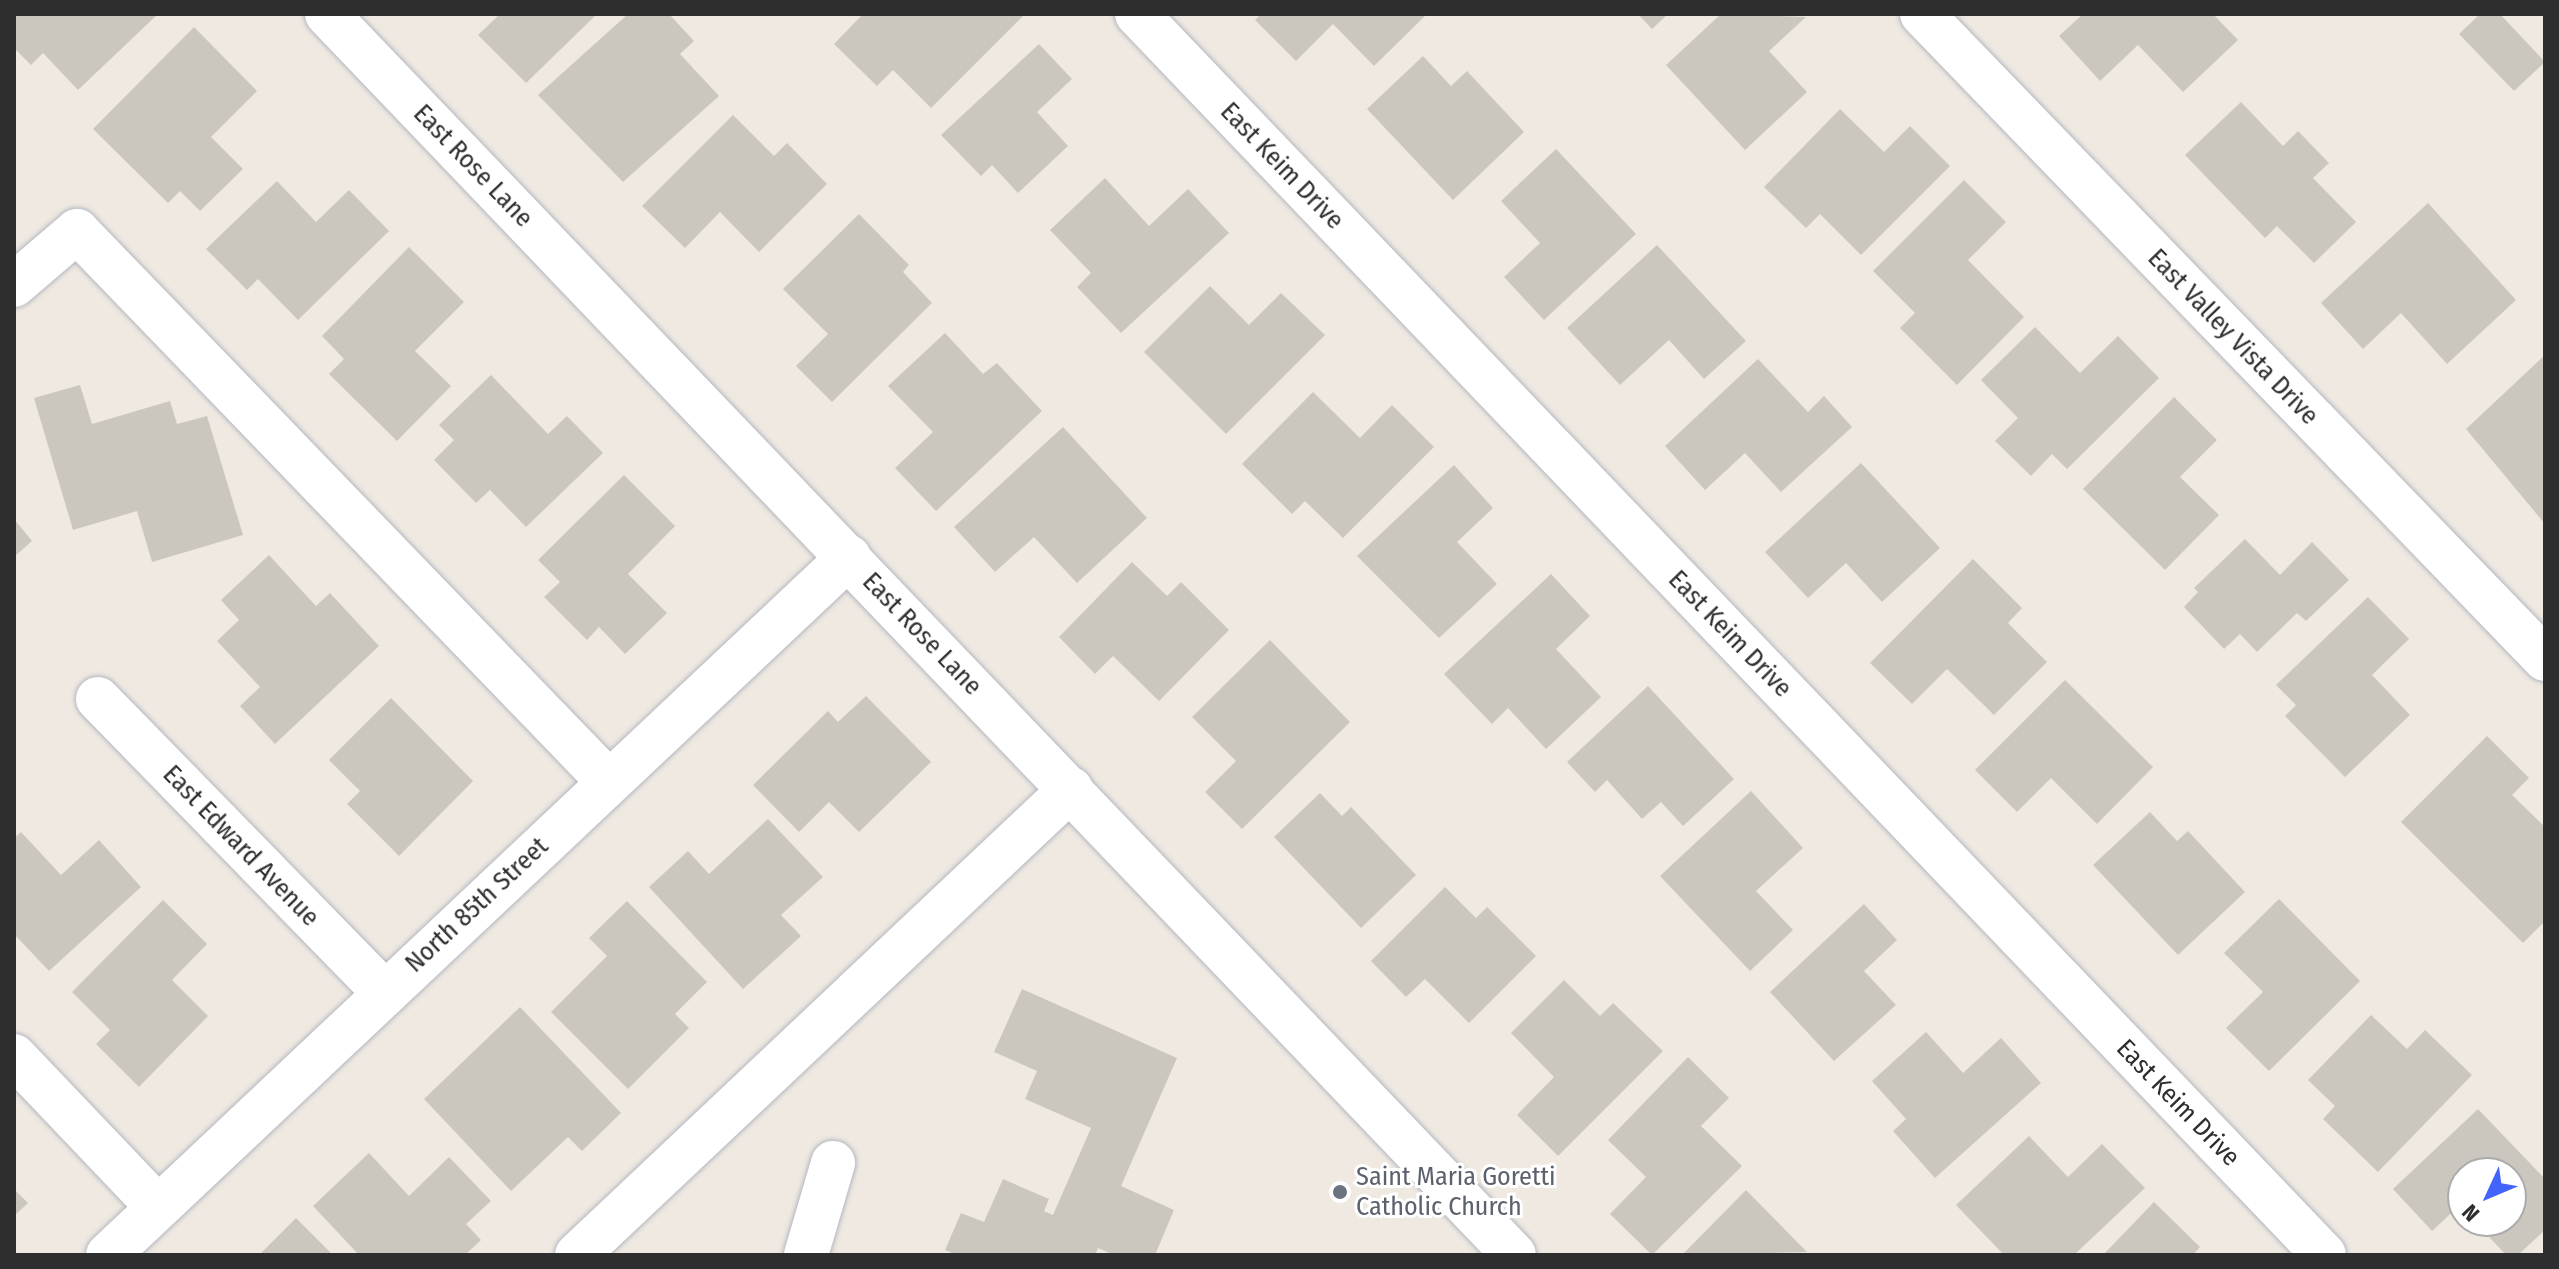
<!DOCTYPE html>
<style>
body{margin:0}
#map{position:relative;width:2559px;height:1269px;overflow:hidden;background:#efe9e1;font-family:"Fira Sans Condensed",sans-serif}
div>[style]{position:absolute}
.building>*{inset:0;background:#cbc7bf}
.roads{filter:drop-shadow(0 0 2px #b4b7c1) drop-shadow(0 0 2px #b4b7c1)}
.minor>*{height:44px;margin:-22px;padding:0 22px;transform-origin:22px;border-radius:22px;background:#fff}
.dots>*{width:22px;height:22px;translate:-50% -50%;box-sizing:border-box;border:4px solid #fff;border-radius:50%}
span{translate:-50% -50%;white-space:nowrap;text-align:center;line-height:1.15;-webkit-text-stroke:6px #fff;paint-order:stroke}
.street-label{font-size:26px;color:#2e2e2e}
.worship-label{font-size:26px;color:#5b616d}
.left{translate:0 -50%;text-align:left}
.frame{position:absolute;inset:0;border:16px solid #2e2e2e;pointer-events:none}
.north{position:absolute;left:2447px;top:1157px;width:80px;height:80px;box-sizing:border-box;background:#fff;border:2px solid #ababab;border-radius:50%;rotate:226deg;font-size:22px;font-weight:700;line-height:32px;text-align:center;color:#2e2e2e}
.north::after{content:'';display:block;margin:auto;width:28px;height:36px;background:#4264fb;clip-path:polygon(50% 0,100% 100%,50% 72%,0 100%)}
</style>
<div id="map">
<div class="building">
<i style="clip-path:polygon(14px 14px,158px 14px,78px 90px,43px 53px,31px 65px,14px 48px)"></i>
<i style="clip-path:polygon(500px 14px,597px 14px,526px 83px,478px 35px)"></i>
<i style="clip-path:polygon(628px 14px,669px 14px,694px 41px,680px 54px,719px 96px,623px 182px,538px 95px)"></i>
<i style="clip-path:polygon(863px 14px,1021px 14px,1023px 16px,931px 108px,893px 70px,877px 86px,834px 44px)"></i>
<i style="clip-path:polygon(1261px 14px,1427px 14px,1374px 66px,1333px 24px,1296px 61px,1255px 20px)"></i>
<i style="clip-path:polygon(1638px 14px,1668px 14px,1652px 29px)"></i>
<i style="clip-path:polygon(1721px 14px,1806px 17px,1769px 51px,1807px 92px,1745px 150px,1666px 65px)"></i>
<i style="clip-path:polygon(2083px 14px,2213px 14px,2238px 40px,2183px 92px,2138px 45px,2100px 81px,2059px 36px)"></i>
<i style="clip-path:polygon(2480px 14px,2500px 14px,2545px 62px,2514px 91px,2459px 34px)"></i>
<i style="clip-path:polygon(194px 27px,257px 91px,211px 137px,243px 169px,200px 211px,180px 191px,168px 203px,93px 129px)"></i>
<i style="clip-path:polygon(1039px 44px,1072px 79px,1037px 112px,1068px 146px,1018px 193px,992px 165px,981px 176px,941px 135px)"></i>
<i style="clip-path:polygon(1423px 56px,1451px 86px,1467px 71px,1524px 132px,1453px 200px,1367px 109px)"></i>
<i style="clip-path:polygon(2241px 102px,2283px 146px,2298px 131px,2329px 163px,2313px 178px,2356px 222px,2314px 263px,2277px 226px,2265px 238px,2185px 155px)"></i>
<i style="clip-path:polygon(1840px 109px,1884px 152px,1910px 126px,1950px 166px,1861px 255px,1820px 214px,1806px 228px,1764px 187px)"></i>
<i style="clip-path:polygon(733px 115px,774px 156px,787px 143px,827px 184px,759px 252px,720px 212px,685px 248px,642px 206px)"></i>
<i style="clip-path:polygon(1556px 149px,1636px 234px,1544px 320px,1504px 277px,1540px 243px,1501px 201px)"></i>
<i style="clip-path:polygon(1105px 178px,1149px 226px,1188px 189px,1229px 233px,1121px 333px,1077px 287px,1091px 273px,1050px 230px)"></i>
<i style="clip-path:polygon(1964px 180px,2006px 222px,1968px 260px,2024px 317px,1957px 385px,1900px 328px,1915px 313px,1873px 271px)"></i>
<i style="clip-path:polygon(277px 181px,316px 222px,349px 190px,389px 231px,298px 320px,258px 279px,247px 290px,206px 249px)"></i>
<i style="clip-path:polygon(2428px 203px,2516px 300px,2447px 364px,2401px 313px,2363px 349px,2321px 303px)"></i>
<i style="clip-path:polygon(859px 214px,909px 265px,903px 272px,932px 303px,832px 402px,796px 366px,828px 334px,783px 289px)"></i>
<i style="clip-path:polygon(1657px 245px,1746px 341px,1704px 379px,1669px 340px,1620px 385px,1567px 328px)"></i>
<i style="clip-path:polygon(409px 247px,464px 302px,415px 351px,451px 386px,397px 441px,329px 374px,344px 359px,322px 336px)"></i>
<i style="clip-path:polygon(1210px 286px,1249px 325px,1281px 293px,1325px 335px,1226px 434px,1144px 352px)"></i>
<i style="clip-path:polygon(2035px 327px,2080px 373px,2118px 336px,2159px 378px,2067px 469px,2052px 454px,2031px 476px,1995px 441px,2018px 418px,1981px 380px)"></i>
<i style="clip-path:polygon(945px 333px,983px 374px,997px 363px,1042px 411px,936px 511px,895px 468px,933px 432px,888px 386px)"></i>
<i style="clip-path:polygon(2545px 355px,2545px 524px,2466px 429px)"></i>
<i style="clip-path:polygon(1758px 359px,1808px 412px,1824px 396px,1852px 427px,1781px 492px,1745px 453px,1705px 490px,1665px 446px)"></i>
<i style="clip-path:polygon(491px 375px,548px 434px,567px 416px,603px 453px,526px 527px,490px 490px,476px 503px,434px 460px,454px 440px,439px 425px)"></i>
<i style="clip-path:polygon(80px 385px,92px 424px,170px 401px,177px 424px,207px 416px,243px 535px,152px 562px,137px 511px,73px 530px,34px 398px)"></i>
<i style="clip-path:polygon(1313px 392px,1360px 438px,1392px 405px,1434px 447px,1343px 538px,1305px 501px,1292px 514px,1242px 464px)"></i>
<i style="clip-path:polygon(2174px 397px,2217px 440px,2180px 477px,2219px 515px,2165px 570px,2083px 489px)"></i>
<i style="clip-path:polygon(1063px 427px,1147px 518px,1077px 583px,1034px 537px,995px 572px,954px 527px)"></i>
<i style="clip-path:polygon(1861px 463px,1940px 548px,1882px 602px,1846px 563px,1808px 598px,1765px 552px)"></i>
<i style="clip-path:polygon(1454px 465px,1493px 508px,1457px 542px,1497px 584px,1439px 638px,1357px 556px)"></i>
<i style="clip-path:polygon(624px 475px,675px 526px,628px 574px,667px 613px,625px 654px,599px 627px,587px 640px,544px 597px,560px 582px,538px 560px)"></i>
<i style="clip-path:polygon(14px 519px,32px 541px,14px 557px)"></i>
<i style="clip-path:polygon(2245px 539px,2280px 575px,2312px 542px,2349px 580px,2306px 621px,2297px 613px,2257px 652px,2240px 634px,2224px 649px,2184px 607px,2198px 592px,2194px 588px)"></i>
<i style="clip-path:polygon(269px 555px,316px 606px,330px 593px,379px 646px,275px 744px,240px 706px,260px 687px,217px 641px,239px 620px,221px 600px)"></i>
<i style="clip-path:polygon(1973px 559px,2022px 608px,2008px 623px,2047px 662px,1994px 715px,1947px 669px,1912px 704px,1870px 663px)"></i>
<i style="clip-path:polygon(1132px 562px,1167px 596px,1181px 582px,1229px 630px,1159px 701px,1113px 656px,1095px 674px,1059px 637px)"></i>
<i style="clip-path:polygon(1551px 574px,1590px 616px,1556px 649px,1601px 697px,1546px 749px,1508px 708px,1492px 724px,1444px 674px)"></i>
<i style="clip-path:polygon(2368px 597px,2409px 639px,2372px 675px,2410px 715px,2345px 777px,2285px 716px,2296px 705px,2276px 685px)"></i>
<i style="clip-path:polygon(1270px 640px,1350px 722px,1242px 829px,1205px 792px,1236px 761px,1192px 717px)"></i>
<i style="clip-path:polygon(2065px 680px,2153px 767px,2097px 824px,2051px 778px,2017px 812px,1975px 770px)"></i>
<i style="clip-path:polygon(1648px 686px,1734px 779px,1683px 826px,1661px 802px,1642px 819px,1607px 780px,1595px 792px,1567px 762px)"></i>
<i style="clip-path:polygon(866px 696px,931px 762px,859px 832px,829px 802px,799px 832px,753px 785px,828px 711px,838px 722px)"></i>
<i style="clip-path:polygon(391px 698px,473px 781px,399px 856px,347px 804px,360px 791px,329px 760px)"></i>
<i style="clip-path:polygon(2487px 736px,2529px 778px,2512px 795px,2545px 827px,2545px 921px,2523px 943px,2401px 822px)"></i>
<i style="clip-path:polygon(1751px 791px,1803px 848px,1756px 891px,1793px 930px,1750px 971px,1660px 876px)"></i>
<i style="clip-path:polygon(1320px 793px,1342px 816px,1351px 807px,1416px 875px,1361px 928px,1274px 837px)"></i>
<i style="clip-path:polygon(2150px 812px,2177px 841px,2188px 831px,2245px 892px,2178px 955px,2093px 865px)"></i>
<i style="clip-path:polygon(768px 819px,823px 877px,781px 915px,801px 936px,743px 989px,649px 887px,688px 851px,709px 874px)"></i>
<i style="clip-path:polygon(21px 832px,61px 875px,99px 840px,141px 887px,49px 971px,14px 934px,14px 838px)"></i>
<i style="clip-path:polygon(1445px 887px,1476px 918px,1487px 907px,1536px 956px,1469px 1023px,1425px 979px,1406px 997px,1371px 961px)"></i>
<i style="clip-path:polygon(2279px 899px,2360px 981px,2269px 1071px,2226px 1028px,2263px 992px,2224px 953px)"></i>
<i style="clip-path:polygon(163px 900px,207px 944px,172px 980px,208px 1016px,139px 1087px,96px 1044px,110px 1030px,72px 992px)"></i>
<i style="clip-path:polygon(627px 901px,707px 982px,675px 1014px,689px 1028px,628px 1089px,551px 1012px,607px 956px,589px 938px)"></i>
<i style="clip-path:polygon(1864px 904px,1897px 940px,1864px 971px,1896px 1005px,1834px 1061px,1770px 992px)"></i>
<i style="clip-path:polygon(1564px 980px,1600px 1016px,1613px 1003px,1663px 1051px,1558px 1156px,1517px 1115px,1554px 1077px,1511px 1033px)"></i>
<i style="clip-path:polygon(1022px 989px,1177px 1058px,1121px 1186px,1174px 1210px,1155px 1255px,1114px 1255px,1098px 1248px,1095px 1255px,957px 1255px,945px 1250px,961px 1213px,984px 1222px,1003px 1179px,1049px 1199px,1044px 1211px,1053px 1215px,1091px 1128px,1025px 1099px,1037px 1071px,994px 1052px)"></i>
<i style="clip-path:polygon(520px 1007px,621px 1113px,582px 1151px,568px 1137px,511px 1191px,424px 1099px)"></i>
<i style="clip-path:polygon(2371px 1015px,2407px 1049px,2425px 1030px,2472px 1075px,2378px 1172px,2323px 1119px,2335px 1106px,2308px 1080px)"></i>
<i style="clip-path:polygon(1926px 1032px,1963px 1073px,2001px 1038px,2041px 1083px,1935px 1178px,1893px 1131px,1906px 1119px,1872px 1081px)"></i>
<i style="clip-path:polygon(1688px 1057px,1729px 1098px,1701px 1126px,1742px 1166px,1652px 1255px,1610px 1214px,1646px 1177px,1608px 1140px)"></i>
<i style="clip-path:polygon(2478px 1109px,2545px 1179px,2545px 1230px,2518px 1255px,2506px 1255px,2474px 1221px,2511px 1221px,2511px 1173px,2463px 1173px,2463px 1209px,2460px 1205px,2432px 1231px,2393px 1189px)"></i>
<i style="clip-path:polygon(2029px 1136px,2068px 1177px,2102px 1144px,2145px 1188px,2074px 1255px,2004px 1255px,1956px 1205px)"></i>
<i style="clip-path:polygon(369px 1153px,409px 1196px,449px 1157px,491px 1201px,466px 1224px,481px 1240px,465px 1255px,359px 1255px,313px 1206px)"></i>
<i style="clip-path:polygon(14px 1189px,28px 1203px,14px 1216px)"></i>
<i style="clip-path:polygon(1746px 1190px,1807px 1252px,1686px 1255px,1684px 1253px)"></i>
<i style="clip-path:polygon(2154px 1202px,2200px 1247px,2193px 1255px,2103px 1255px)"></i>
<i style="clip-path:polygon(296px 1218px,333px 1255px,259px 1255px)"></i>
</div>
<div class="roads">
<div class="minor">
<i style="left:327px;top:14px;width:1717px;rotate:46.27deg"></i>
<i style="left:1137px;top:14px;width:1717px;rotate:46.27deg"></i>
<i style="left:1922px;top:14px;width:897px;rotate:45.99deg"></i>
<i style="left:14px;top:285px;width:83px;rotate:-40.6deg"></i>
<i style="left:77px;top:231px;width:766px;rotate:46.01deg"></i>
<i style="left:98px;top:699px;width:409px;rotate:45.7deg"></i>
<i style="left:14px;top:1056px;width:207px;rotate:46.4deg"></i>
<i style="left:108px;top:1255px;width:1018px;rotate:-43.29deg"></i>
<i style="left:577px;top:1255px;width:679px;rotate:-43.33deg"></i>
<i style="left:806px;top:1255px;width:96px;rotate:-73.6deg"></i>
</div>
</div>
<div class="dots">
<i style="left:1340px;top:1192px;background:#6b7280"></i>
</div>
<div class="street-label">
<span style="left:473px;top:166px;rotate:46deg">East Rose Lane</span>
<span style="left:1282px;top:166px;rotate:46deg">East Keim Drive</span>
<span style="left:2233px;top:337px;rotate:46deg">East Valley Vista Drive</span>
<span style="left:922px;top:634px;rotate:46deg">East Rose Lane</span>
<span style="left:1730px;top:634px;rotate:46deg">East Keim Drive</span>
<span style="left:241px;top:846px;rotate:46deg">East Edward Avenue</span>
<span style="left:477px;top:905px;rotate:-43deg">North 85th Street</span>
<span style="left:2178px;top:1103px;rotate:46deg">East Keim Drive</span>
</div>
<div class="worship-label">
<span class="left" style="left:1356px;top:1192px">Saint Maria Goretti<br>Catholic Church</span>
</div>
<div class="frame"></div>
<div class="north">N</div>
</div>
